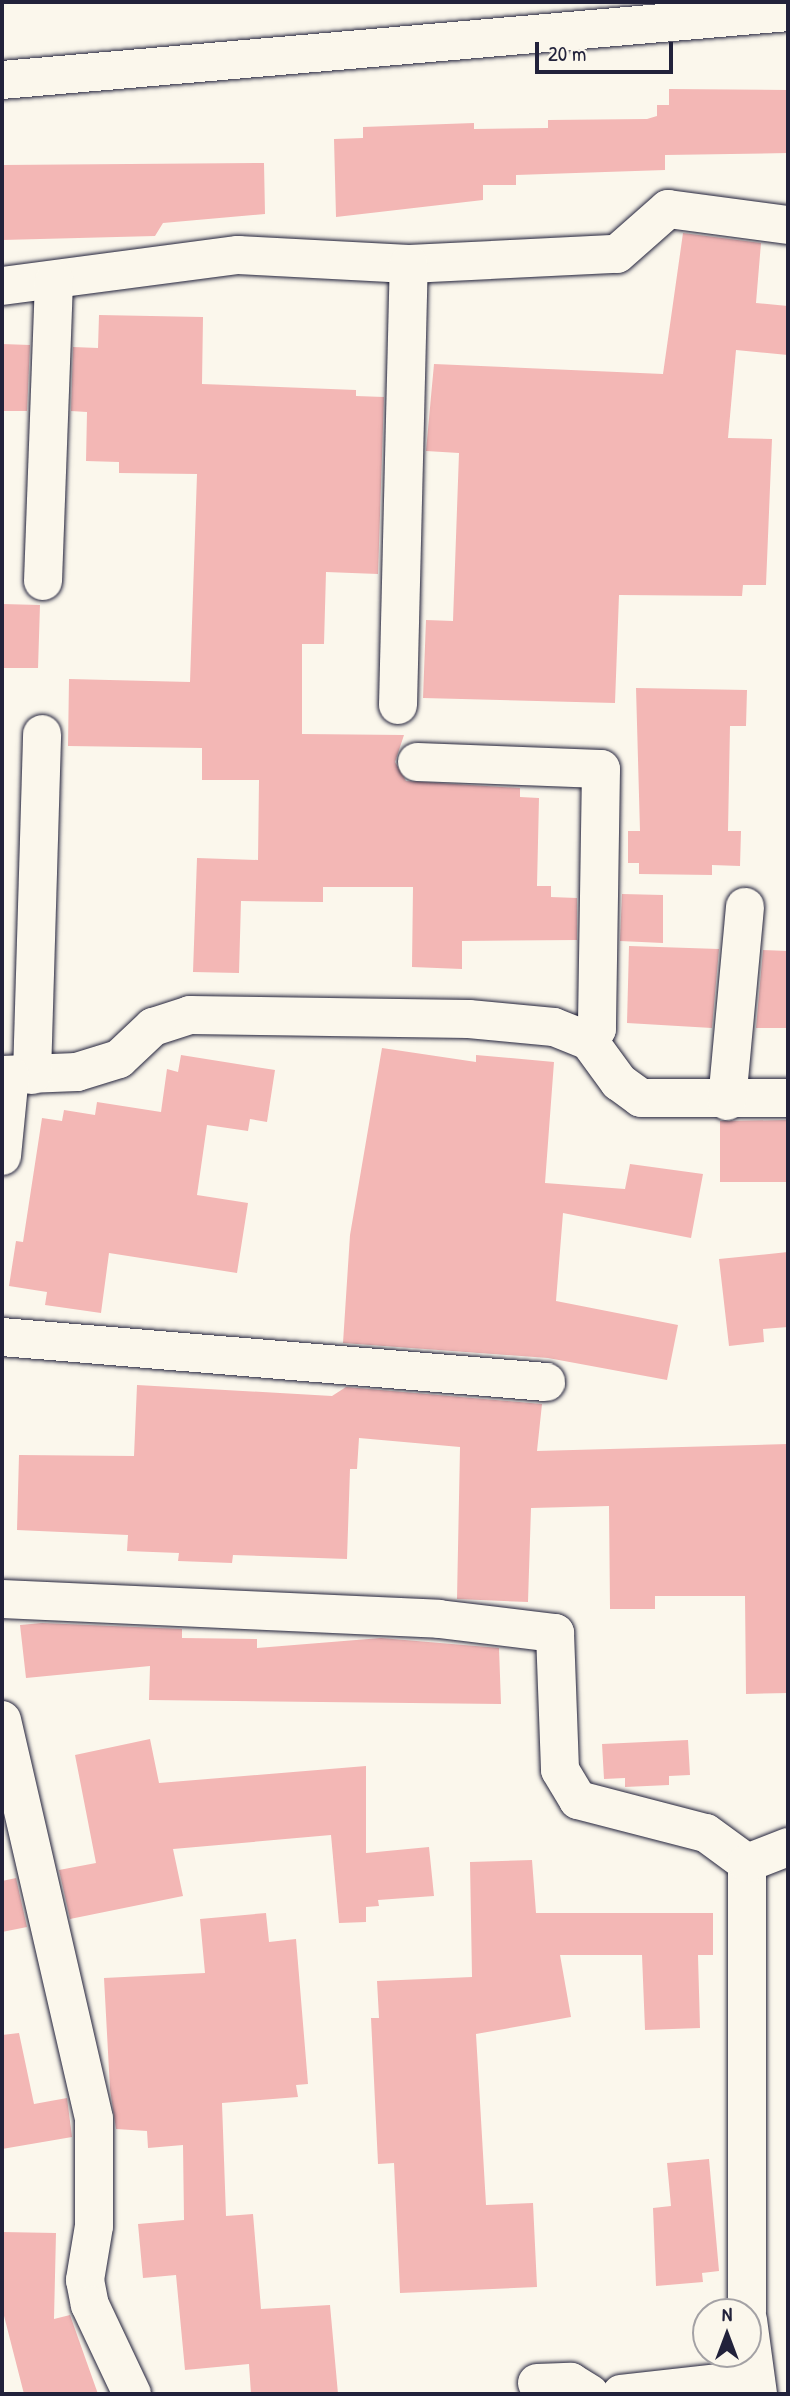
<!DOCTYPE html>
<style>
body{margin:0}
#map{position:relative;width:790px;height:2396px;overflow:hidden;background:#fbf7ec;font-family:"Patrick Hand",sans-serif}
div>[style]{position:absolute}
.building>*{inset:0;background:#f3b7b5}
.roads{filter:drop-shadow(0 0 2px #22223b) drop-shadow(0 0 2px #22223b)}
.minor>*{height:38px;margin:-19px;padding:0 19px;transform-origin:19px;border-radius:19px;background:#fbf7ec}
span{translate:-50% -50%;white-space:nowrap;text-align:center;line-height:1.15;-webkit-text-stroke:6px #fbf7ec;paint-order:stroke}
.frame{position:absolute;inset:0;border:4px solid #22223b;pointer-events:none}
.north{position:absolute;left:692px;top:2298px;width:70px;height:70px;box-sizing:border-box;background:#fbf7ec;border:2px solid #a4a2a5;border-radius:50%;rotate:0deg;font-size:19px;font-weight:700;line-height:28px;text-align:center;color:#22223b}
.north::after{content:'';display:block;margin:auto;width:24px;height:32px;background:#22223b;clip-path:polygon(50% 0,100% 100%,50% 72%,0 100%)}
.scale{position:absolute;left:535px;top:42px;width:138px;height:32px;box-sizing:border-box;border:4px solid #22223b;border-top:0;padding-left:9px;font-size:21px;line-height:24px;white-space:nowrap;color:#22223b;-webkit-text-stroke:5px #fbf7ec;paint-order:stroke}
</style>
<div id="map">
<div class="building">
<i style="clip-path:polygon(669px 89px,788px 90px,788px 153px,665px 155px,665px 170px,516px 175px,516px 185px,483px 185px,483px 200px,336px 217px,334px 139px,363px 138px,363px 127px,474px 123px,474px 129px,548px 128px,548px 120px,647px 119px,657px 116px,657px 105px,669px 105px)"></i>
<i style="clip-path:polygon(264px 163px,265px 214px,163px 223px,155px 236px,2px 240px,2px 165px)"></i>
<i style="clip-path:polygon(683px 233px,761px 243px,756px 303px,788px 306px,788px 355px,736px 350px,728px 438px,772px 439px,766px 585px,743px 585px,742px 596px,619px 595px,615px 703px,423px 698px,426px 620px,453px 621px,459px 453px,426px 451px,434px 364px,663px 374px)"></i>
<i style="clip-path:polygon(99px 315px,203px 317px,202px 384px,356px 390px,356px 396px,384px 397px,378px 574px,326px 572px,324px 644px,302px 644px,302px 734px,404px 735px,395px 762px,406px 781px,520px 788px,520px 797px,539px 798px,537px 886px,551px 886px,551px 897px,577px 898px,577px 940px,462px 941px,462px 969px,412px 967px,413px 887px,323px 887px,323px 902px,241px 901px,239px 973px,193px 972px,197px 858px,258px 860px,259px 780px,202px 780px,202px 748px,68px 746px,69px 679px,190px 682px,197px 474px,119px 473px,119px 462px,86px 461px,87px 412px,71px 411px,73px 347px,98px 348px)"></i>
<i style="clip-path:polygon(2px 344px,30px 345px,27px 411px,2px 411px)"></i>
<i style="clip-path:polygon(2px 604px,40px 605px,38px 668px,2px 668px)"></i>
<i style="clip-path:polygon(636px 688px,747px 690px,746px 726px,730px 726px,728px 831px,741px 831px,740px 866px,712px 865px,712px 875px,639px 874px,639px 863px,628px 863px,628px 831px,640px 831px)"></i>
<i style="clip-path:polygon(622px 894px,663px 895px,663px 943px,620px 941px)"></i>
<i style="clip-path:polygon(629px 946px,719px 949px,712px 1028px,627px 1023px)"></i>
<i style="clip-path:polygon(763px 950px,788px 951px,788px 1028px,756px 1028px)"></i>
<i style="clip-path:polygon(382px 1048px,476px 1062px,476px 1055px,554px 1062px,545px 1183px,625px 1189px,630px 1164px,703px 1174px,691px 1238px,563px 1213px,556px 1301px,678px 1325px,667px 1380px,548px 1358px,343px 1343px,350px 1235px)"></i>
<i style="clip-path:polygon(181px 1055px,275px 1070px,267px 1122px,250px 1119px,248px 1131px,207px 1125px,197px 1195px,248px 1203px,237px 1273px,109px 1253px,101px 1313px,45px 1305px,47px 1292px,9px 1286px,16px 1241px,23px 1242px,42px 1118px,62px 1121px,64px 1110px,95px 1115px,97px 1102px,161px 1112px,167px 1069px,178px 1072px)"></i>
<i style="clip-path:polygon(788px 1120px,788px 1182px,720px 1182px,720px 1121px)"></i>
<i style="clip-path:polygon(788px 1252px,788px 1327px,763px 1329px,764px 1342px,729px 1346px,719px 1259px)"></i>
<i style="clip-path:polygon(137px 1385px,332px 1396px,346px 1387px,542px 1404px,537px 1451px,788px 1444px,788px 1693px,746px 1694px,745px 1596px,655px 1596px,655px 1609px,610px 1609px,609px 1506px,531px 1508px,528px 1602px,457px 1599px,460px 1447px,359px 1438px,357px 1469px,350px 1469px,347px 1559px,233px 1555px,232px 1563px,178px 1561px,179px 1553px,127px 1551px,128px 1535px,17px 1530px,19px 1455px,134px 1456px)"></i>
<i style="clip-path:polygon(42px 1623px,182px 1629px,182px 1638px,257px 1639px,257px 1648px,381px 1638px,499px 1648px,501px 1704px,149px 1700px,150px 1666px,26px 1678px,20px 1625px)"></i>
<i style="clip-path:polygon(150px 1739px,159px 1783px,366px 1766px,366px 1853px,429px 1847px,434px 1896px,378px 1900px,379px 1906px,366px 1907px,366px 1922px,339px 1923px,331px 1835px,173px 1849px,183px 1896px,70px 1919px,59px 1870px,96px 1863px,75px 1755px)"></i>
<i style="clip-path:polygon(688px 1740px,690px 1775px,669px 1776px,669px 1785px,625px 1787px,625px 1778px,604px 1779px,602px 1744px)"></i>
<i style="clip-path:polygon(532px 1860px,536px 1913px,713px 1913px,713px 1955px,698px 1955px,700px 2028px,645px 2030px,642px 1955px,560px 1955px,571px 2017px,476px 2034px,486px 2205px,533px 2203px,537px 2287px,400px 2293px,394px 2163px,378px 2164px,371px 2018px,379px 2018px,377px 1981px,472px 1977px,470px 1862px)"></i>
<i style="clip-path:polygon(16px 1878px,27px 1927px,2px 1932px,2px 1881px)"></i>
<i style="clip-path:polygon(266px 1913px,269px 1942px,296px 1939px,308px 2084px,296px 2085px,298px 2097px,222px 2103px,226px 2216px,253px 2214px,261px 2309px,330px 2305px,338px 2394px,251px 2394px,249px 2364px,185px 2370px,176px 2275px,143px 2278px,138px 2224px,184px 2220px,183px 2145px,148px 2148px,147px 2131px,116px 2129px,110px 2089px,104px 1978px,205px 1973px,200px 1919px)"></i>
<i style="clip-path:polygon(19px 2033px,34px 2104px,67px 2098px,72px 2137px,2px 2149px,2px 2035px)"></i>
<i style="clip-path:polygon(709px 2159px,719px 2271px,702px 2273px,703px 2282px,656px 2286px,653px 2208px,671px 2206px,667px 2163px)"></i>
<i style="clip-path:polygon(2px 2232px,56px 2233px,54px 2319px,70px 2315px,98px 2394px,24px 2394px,2px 2308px)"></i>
</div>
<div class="roads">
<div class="minor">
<i style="left:2px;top:80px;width:789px;rotate:-4.94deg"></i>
<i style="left:2px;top:286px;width:238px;rotate:-7.5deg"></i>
<i style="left:238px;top:255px;width:171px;rotate:3deg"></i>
<i style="left:409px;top:264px;width:208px;rotate:-2.8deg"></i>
<i style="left:617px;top:254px;width:68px;rotate:-41.4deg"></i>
<i style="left:668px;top:209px;width:121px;rotate:7.6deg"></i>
<i style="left:43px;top:581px;width:301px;rotate:-87.9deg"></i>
<i style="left:398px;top:705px;width:441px;rotate:-88.6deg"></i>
<i style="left:417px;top:762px;width:184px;rotate:2.2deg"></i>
<i style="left:601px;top:769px;width:260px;rotate:90.9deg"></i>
<i style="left:597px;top:1029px;width:14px;rotate:124deg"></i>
<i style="left:2px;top:1075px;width:75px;rotate:-2.3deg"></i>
<i style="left:77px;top:1072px;width:44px;rotate:-17.2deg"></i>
<i style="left:119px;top:1059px;width:47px;rotate:-43.3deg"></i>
<i style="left:153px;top:1027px;width:39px;rotate:-18deg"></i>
<i style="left:190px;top:1015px;width:279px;rotate:0.8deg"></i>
<i style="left:469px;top:1019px;width:85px;rotate:5.4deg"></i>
<i style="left:554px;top:1027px;width:38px;rotate:22deg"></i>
<i style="left:589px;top:1041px;width:51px;rotate:53.8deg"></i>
<i style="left:619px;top:1082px;width:27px;rotate:36deg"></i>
<i style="left:641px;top:1098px;width:147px"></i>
<i style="left:32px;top:1075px;width:341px;rotate:-88.3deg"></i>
<i style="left:727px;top:1101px;width:195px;rotate:-84.7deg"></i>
<i style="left:2px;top:1156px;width:81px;rotate:-84.4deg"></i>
<i style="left:2px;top:1337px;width:546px;rotate:4.73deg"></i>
<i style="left:2px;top:1599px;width:437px;rotate:2.6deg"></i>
<i style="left:439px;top:1619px;width:117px;rotate:6.9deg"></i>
<i style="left:555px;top:1633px;width:137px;rotate:87.9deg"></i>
<i style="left:560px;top:1770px;width:35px;rotate:59deg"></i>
<i style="left:578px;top:1800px;width:132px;rotate:14.5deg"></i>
<i style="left:706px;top:1833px;width:51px;rotate:36.2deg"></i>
<i style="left:747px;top:1863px;width:449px;rotate:90deg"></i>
<i style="left:2px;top:1720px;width:409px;rotate:77deg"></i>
<i style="left:94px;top:2119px;width:107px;rotate:90deg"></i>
<i style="left:94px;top:2226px;width:55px;rotate:99.5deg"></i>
<i style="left:85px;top:2280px;width:25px;rotate:79deg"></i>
<i style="left:90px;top:2305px;width:98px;rotate:64.7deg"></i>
<i style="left:747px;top:1863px;width:44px;rotate:-21.3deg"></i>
<i style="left:748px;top:2320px;width:75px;rotate:82.3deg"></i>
<i style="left:537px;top:2383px;width:34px;rotate:-2deg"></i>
<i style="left:571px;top:2382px;width:22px;rotate:32deg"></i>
<i style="left:621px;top:2394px;width:135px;rotate:-6.4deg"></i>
</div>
</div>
<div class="frame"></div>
<div class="north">N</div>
<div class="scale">20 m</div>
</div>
